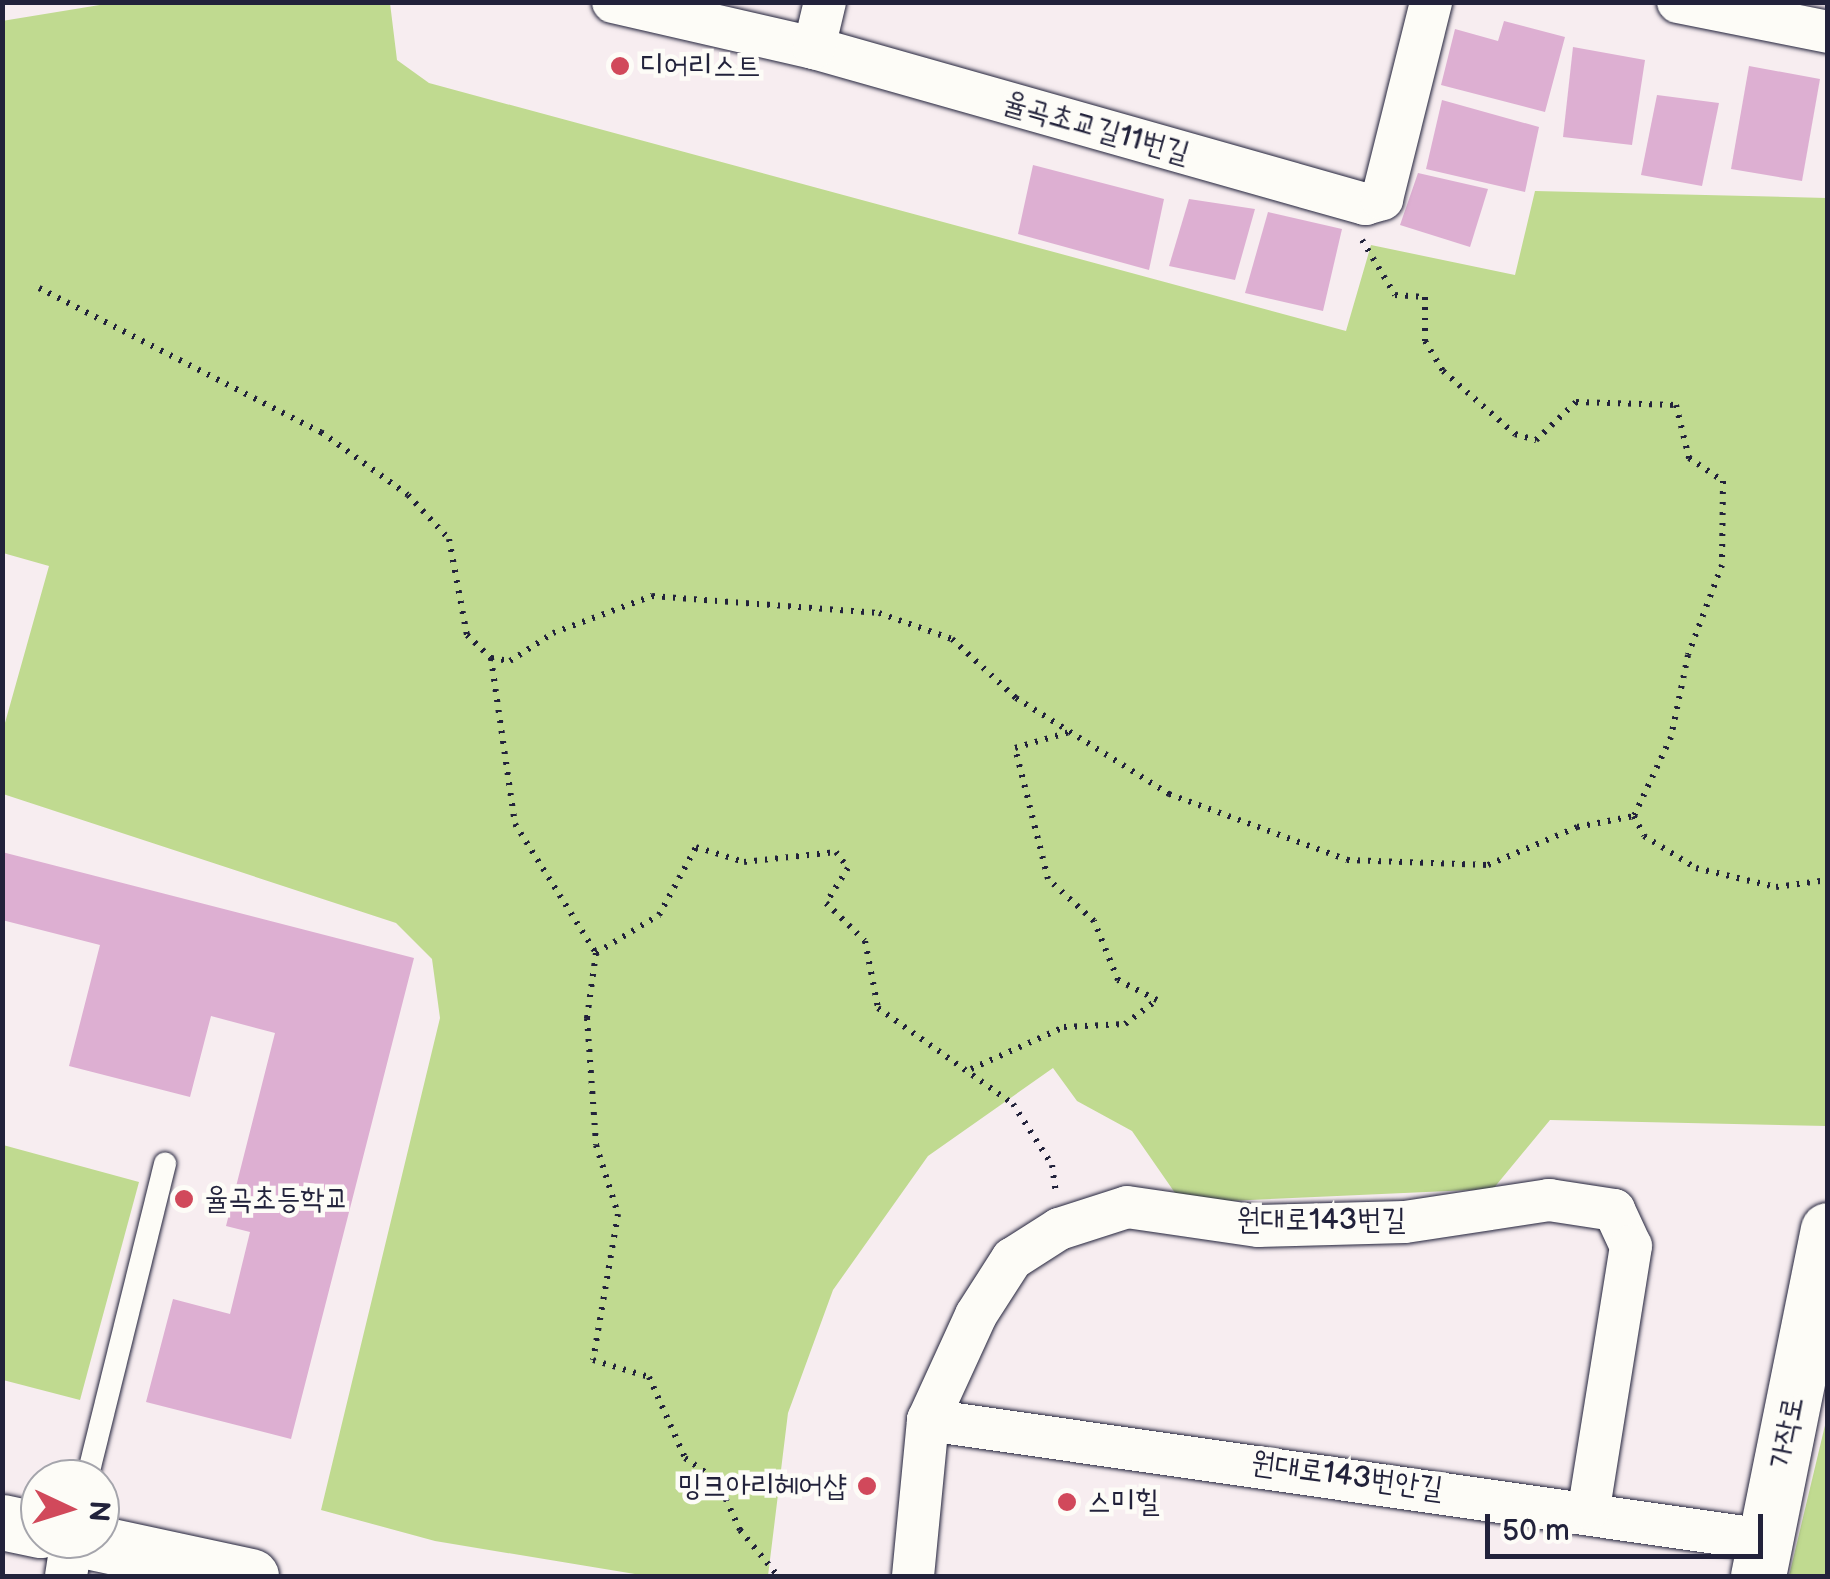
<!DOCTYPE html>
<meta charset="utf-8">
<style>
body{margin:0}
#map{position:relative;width:1830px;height:1579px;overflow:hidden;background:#f7edf0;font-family:"Balsamiq Sans","Poor Story",sans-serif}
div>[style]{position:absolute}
.green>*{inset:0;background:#c0da90}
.building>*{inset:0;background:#ddafd2}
.path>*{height:6px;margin-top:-3px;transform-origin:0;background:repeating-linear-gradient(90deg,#22223b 0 2.5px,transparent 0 10.5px)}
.roads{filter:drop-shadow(0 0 2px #22223b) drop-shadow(0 0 2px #22223b)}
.lane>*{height:22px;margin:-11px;padding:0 11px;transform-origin:11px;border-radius:11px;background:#fdfcf7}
.street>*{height:42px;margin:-21px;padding:0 21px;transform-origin:21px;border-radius:21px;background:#fdfcf7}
.secondary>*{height:55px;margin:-27.5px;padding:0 27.5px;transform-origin:27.5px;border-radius:27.5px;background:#fdfcf7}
.dots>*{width:28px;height:28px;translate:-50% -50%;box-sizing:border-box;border:5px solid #fdfcf7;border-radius:50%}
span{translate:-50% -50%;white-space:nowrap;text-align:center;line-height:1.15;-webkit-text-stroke:9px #fdfcf7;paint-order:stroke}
.poi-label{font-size:30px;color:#22223b}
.left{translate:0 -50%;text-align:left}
.right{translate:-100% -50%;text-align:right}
.street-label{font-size:30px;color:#22223b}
.frame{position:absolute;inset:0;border:5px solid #22223b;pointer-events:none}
.north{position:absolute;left:20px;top:1459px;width:100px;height:100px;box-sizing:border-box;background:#fdfcf7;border:2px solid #a5a5ac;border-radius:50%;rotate:94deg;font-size:28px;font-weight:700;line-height:40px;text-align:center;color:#22223b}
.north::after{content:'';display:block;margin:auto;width:35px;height:45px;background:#d1495b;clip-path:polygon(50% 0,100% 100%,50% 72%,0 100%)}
.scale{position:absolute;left:1485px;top:1514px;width:278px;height:45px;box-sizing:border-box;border:5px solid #22223b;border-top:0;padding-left:12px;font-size:30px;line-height:35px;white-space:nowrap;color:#22223b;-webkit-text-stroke:8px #fdfcf7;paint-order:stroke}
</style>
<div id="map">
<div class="green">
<i style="clip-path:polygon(118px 2px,390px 3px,397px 60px,429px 83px,1346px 331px,1371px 245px,1515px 275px,1535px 191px,1827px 198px,1827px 1126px,1550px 1120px,1493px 1189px,1182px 1203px,1132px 1131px,1077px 1101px,1053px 1068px,928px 1156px,833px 1290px,788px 1413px,768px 1576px,647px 1576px,435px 1541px,321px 1510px,440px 1018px,432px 959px,396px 923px,3px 794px,3px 730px,49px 566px,3px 553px,2px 21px)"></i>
<i style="clip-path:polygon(3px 1145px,139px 1182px,80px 1400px,3px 1380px)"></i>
<i style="clip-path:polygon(1827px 1417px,1827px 1576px,1789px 1576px)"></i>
</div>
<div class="building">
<i style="clip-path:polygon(1504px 21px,1565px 37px,1545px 112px,1441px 85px,1455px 29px,1498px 41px)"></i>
<i style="clip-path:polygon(1573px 47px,1645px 60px,1632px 145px,1563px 137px)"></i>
<i style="clip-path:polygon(1749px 66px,1820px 79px,1802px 181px,1731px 169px)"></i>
<i style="clip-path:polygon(1657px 95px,1719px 103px,1702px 186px,1641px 175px)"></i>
<i style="clip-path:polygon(1442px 100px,1539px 127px,1525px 192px,1426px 169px)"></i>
<i style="clip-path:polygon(1033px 165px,1164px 199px,1149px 270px,1018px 234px)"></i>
<i style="clip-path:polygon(1418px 173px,1488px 189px,1470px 247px,1400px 225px)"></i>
<i style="clip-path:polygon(1189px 199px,1255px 209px,1235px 280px,1169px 266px)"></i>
<i style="clip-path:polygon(1268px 212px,1342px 229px,1323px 311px,1245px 293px)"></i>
<i style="clip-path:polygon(2px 852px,414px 958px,291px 1439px,146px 1402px,173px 1299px,230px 1314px,250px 1232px,226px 1226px,275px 1033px,211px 1016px,190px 1097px,69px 1066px,100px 945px,2px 920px)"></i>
</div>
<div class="path">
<i style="left:1362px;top:240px;width:64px;rotate:59deg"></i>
<i style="left:1395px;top:295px;width:30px;rotate:4deg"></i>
<i style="left:1425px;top:297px;width:44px;rotate:90deg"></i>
<i style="left:1425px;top:341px;width:35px;rotate:59deg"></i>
<i style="left:1443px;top:371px;width:96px;rotate:41.2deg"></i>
<i style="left:1515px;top:434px;width:22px;rotate:16deg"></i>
<i style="left:1536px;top:440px;width:55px;rotate:-43.5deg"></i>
<i style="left:1576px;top:402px;width:100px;rotate:1.7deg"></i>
<i style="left:1676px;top:405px;width:55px;rotate:76.2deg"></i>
<i style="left:1689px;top:458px;width:41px;rotate:34.1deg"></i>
<i style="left:1723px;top:481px;width:84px;rotate:90.7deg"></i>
<i style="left:1722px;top:565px;width:96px;rotate:110.7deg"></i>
<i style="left:1688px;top:655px;width:84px;rotate:101.7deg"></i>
<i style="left:1671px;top:737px;width:87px;rotate:115.1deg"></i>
<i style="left:1634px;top:816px;width:22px;rotate:63deg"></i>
<i style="left:1644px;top:836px;width:61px;rotate:31.6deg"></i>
<i style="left:1696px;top:868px;width:82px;rotate:13.4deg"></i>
<i style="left:1776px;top:887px;width:52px;rotate:-7.7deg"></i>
<i style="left:39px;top:288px;width:317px;rotate:27.1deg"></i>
<i style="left:321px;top:432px;width:107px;rotate:35.9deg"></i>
<i style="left:408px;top:495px;width:60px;rotate:47deg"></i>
<i style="left:449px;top:539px;width:98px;rotate:79.4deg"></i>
<i style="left:467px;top:635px;width:33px;rotate:44deg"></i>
<i style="left:491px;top:658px;width:19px;rotate:9deg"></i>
<i style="left:510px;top:661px;width:51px;rotate:-33.1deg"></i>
<i style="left:553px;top:633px;width:106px;rotate:-20.5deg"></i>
<i style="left:652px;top:596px;width:228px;rotate:4.3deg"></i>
<i style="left:879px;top:613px;width:77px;rotate:19.6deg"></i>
<i style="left:952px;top:639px;width:87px;rotate:42.7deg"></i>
<i style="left:1016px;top:698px;width:181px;rotate:32.1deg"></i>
<i style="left:1169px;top:794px;width:190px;rotate:20.3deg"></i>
<i style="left:1347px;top:860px;width:141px;rotate:2deg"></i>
<i style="left:1488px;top:865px;width:97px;rotate:-23.1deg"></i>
<i style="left:1577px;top:827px;width:58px;rotate:-10.9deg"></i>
<i style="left:491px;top:658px;width:168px;rotate:81.8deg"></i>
<i style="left:515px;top:824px;width:152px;rotate:57.9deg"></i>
<i style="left:596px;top:953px;width:66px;rotate:97.9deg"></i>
<i style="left:587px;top:1018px;width:127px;rotate:85.9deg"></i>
<i style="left:596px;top:1145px;width:72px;rotate:72.3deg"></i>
<i style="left:618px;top:1214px;width:148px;rotate:99.7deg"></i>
<i style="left:593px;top:1360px;width:59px;rotate:16.9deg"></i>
<i style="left:649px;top:1377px;width:89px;rotate:66deg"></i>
<i style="left:685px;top:1458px;width:39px;rotate:35deg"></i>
<i style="left:717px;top:1480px;width:55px;rotate:65.3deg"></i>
<i style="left:740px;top:1530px;width:60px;rotate:50.4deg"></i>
<i style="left:596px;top:953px;width:74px;rotate:-31.1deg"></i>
<i style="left:659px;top:915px;width:77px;rotate:-61.4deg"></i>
<i style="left:696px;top:847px;width:50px;rotate:17.4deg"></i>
<i style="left:744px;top:862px;width:93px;rotate:-6.2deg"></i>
<i style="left:836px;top:852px;width:20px;rotate:53deg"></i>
<i style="left:848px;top:868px;width:41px;rotate:122.2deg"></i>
<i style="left:826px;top:903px;width:54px;rotate:44.3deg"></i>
<i style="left:865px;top:941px;width:68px;rotate:79deg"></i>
<i style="left:878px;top:1008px;width:166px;rotate:35.4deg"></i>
<i style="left:1013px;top:1104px;width:72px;rotate:57.4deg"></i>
<i style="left:1052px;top:1165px;width:28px;rotate:82deg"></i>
<i style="left:971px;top:1069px;width:102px;rotate:-24.3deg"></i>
<i style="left:1064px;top:1027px;width:61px;rotate:-2.8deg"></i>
<i style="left:1125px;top:1024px;width:40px;rotate:-37deg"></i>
<i style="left:1157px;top:1000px;width:44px;rotate:-152.9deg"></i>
<i style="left:1118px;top:980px;width:64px;rotate:-112.1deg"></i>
<i style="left:1094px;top:921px;width:62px;rotate:-137.6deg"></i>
<i style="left:1048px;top:879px;width:135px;rotate:-104.1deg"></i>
<i style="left:1015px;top:748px;width:60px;rotate:-16.3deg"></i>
</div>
<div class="roads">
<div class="lane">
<i style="left:87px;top:1479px;width:325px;rotate:-76.1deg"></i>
</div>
<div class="street">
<i style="left:613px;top:2px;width:206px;rotate:12.9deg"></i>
<i style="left:814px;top:48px;width:573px;rotate:15.81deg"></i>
<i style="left:1365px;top:204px;width:18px;rotate:-16deg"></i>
<i style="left:1382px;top:199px;width:203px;rotate:-76deg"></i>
<i style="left:1678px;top:2px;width:153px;rotate:11.3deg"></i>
<i style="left:814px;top:48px;width:47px;rotate:-76.6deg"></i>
<i style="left:928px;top:1420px;width:846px;rotate:8.16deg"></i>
<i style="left:66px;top:1576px;width:37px;rotate:-81deg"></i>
<i style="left:913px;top:1576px;width:157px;rotate:-84.5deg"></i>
<i style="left:928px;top:1420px;width:115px;rotate:-65.4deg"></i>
<i style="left:976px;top:1315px;width:67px;rotate:-57.3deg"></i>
<i style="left:1012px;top:1259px;width:56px;rotate:-32.6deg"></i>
<i style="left:1059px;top:1229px;width:71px;rotate:-17.9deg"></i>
<i style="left:1127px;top:1207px;width:132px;rotate:8.3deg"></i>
<i style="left:1258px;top:1226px;width:147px;rotate:-1.6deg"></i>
<i style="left:1405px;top:1222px;width:146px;rotate:-8.7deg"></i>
<i style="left:1549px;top:1200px;width:66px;rotate:8.7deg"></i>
<i style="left:1614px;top:1210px;width:40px;rotate:65deg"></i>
<i style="left:1631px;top:1246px;width:266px;rotate:99.1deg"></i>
</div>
<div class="secondary">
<i style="left:2px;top:1522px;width:39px;rotate:12deg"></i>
<i style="left:78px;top:1539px;width:177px;rotate:12.1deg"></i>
<i style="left:1758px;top:1576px;width:353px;rotate:-78.6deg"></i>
</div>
</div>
<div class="dots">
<i style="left:620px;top:66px;background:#d1495b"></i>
<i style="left:184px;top:1199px;background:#d1495b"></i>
<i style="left:867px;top:1486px;background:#d1495b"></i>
<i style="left:1067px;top:1502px;background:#d1495b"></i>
</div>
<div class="poi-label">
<span class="left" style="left:640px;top:66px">디어리스트</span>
<span class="left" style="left:204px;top:1199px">율곡초등학교</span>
<span class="right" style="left:847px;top:1486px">밍크아리헤어샵</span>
<span class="left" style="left:1087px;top:1502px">스미힐</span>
</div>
<div class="street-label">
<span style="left:1096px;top:128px;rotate:16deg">율곡초교길11번길</span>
<span style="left:1321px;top:1220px">원대로143번길</span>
<span style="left:1787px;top:1433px;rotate:-79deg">가작로</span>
<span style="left:1347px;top:1476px;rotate:8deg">원대로143번안길</span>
</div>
<div class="frame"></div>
<div class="north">N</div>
<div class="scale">50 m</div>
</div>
